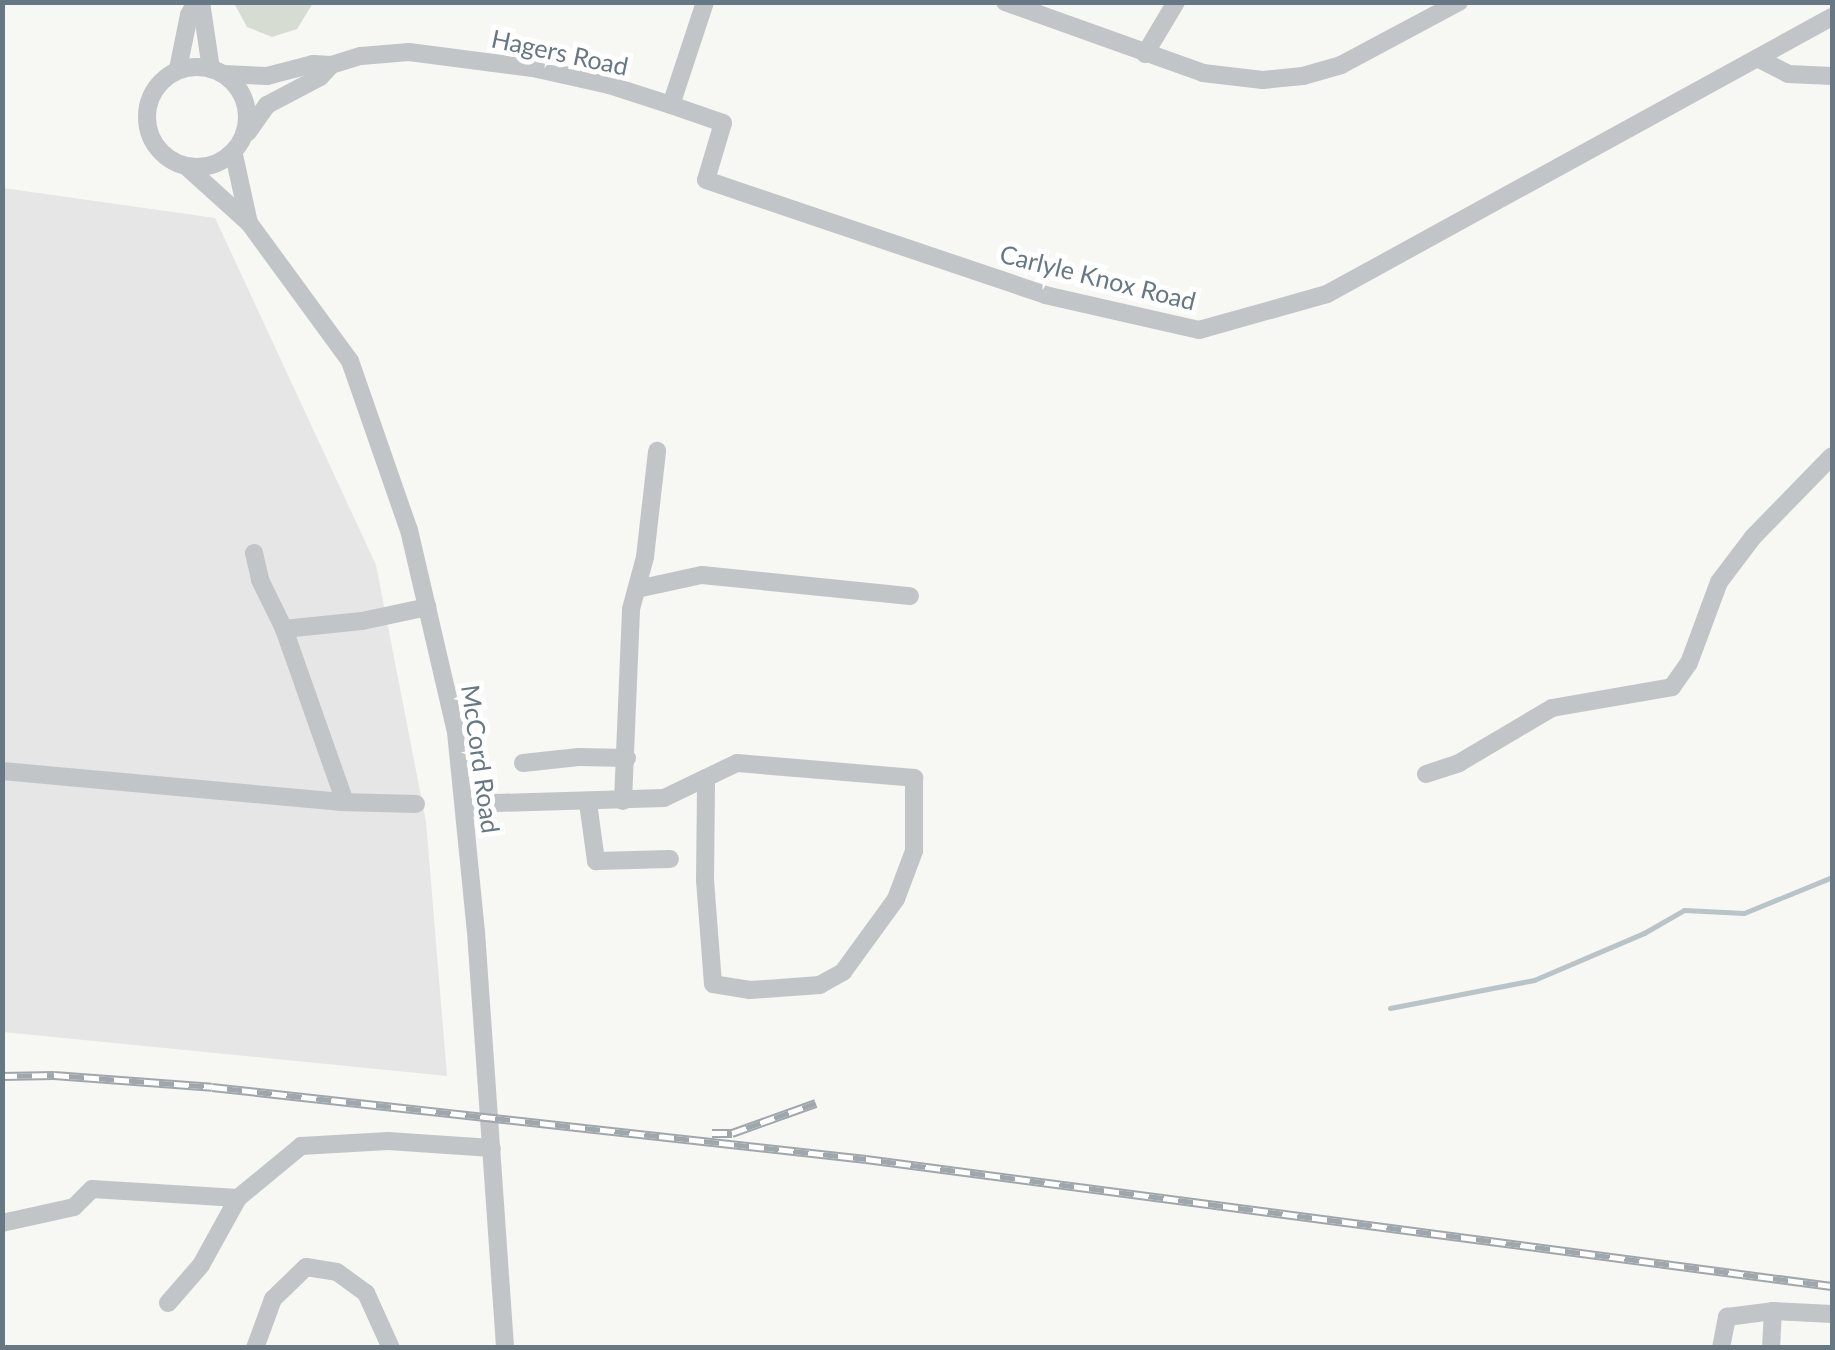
<!DOCTYPE html>
<style>
body{margin:0}
#map{position:relative;width:1835px;height:1350px;overflow:hidden;background:#f7f7f4;font-family:Lato,sans-serif}
div>[style]{position:absolute}
.built>*{inset:0;background:#e5e6e5}
.green>*{inset:0;background:#d7dcd3}
.stream>*{height:5px;margin:-2.5px;padding:0 2.5px;transform-origin:2.5px;border-radius:2.5px;background:#b8c4c8}
.minor>*{height:18px;margin:-9px;padding:0 9px;transform-origin:9px;border-radius:9px;background:#c1c5c8}
.minor>.ring{margin:-9px;padding:0;box-sizing:content-box;background:none;border:18px solid #c1c5c8;border-radius:50%}
.rail>*{height:9px;margin-top:-4.5px;transform-origin:0;background:repeating-linear-gradient(90deg,#fff 0 15px,#a0a7ac 0 30px);box-sizing:border-box;border-block:2px solid #a0a7ac}
span{translate:-50% -50%;white-space:nowrap;text-align:center;line-height:1.15;-webkit-text-stroke:10px #fff;paint-order:stroke}
.street-label{font-size:25px;color:#677884}
.frame{position:absolute;inset:0;border:5px solid #677884;pointer-events:none}
</style>
<div id="map">
<div class="built">
<i style="clip-path:polygon(3px 188px,215px 218px,376px 565px,426px 822px,447px 1076px,3px 1032px)"></i>
</div>
<div class="green">
<i style="clip-path:polygon(234px 3px,234px 2px,313px 3px,297px 29px,272px 37px,247px 27px)"></i>
</div>
<div class="stream">
<i style="left:1390px;top:1008px;width:147px;rotate:-11deg"></i>
<i style="left:1534px;top:980px;width:120px;rotate:-23.1deg"></i>
<i style="left:1644px;top:933px;width:46px;rotate:-29.9deg"></i>
<i style="left:1684px;top:910px;width:60px;rotate:2.9deg"></i>
<i style="left:1744px;top:913px;width:95px;rotate:-22.2deg"></i>
</div>
<div class="minor">
<i style="left:201px;top:2px;width:68px;rotate:81.5deg"></i>
<i style="left:1005px;top:2px;width:210px;rotate:19.7deg"></i>
<i style="left:1203px;top:73px;width:60px;rotate:6.7deg"></i>
<i style="left:1263px;top:80px;width:40px;rotate:-5.7deg"></i>
<i style="left:1303px;top:76px;width:40px;rotate:-16deg"></i>
<i style="left:1341px;top:65px;width:134px;rotate:-28.1deg"></i>
<i style="left:1145px;top:54px;width:61px;rotate:-59.2deg"></i>
<i style="left:1757px;top:58px;width:35px;rotate:27deg"></i>
<i style="left:1788px;top:74px;width:44px;rotate:2.6deg"></i>
<i class="ring" style="left:147px;top:67px;width:82px;height:82px"></i>
<i style="left:178px;top:69px;width:55px;rotate:-78.5deg"></i>
<i style="left:189px;top:15px;width:15px;rotate:-62deg"></i>
<i style="left:224px;top:74px;width:43px;rotate:2.7deg"></i>
<i style="left:267px;top:76px;width:48px;rotate:-14.6deg"></i>
<i style="left:313px;top:64px;width:18px;rotate:3deg"></i>
<i style="left:331px;top:65px;width:31px;rotate:-17deg"></i>
<i style="left:361px;top:56px;width:48px;rotate:-4.8deg"></i>
<i style="left:409px;top:52px;width:125px;rotate:7.4deg"></i>
<i style="left:533px;top:68px;width:78px;rotate:12.6deg"></i>
<i style="left:609px;top:85px;width:65px;rotate:17.9deg"></i>
<i style="left:671px;top:105px;width:108px;rotate:-71.7deg"></i>
<i style="left:671px;top:105px;width:55px;rotate:19.1deg"></i>
<i style="left:723px;top:123px;width:59px;rotate:106.6deg"></i>
<i style="left:706px;top:180px;width:358px;rotate:18.7deg"></i>
<i style="left:1045px;top:295px;width:158px;rotate:12.8deg"></i>
<i style="left:1199px;top:330px;width:133px;rotate:-15.7deg"></i>
<i style="left:1327px;top:294px;width:576px;rotate:-28.75deg"></i>
<i style="left:248px;top:132px;width:33px;rotate:-55deg"></i>
<i style="left:267px;top:105px;width:60px;rotate:-27.8deg"></i>
<i style="left:320px;top:77px;width:16px;rotate:-47deg"></i>
<i style="left:234px;top:155px;width:70px;rotate:77.6deg"></i>
<i style="left:187px;top:167px;width:84px;rotate:42.1deg"></i>
<i style="left:249px;top:223px;width:171px;rotate:53.8deg"></i>
<i style="left:350px;top:361px;width:179px;rotate:70.8deg"></i>
<i style="left:409px;top:530px;width:207px;rotate:76.9deg"></i>
<i style="left:456px;top:732px;width:201px;rotate:84.3deg"></i>
<i style="left:476px;top:932px;width:417px;rotate:86deg"></i>
<i style="left:254px;top:553px;width:28px;rotate:77deg"></i>
<i style="left:260px;top:580px;width:55px;rotate:63.9deg"></i>
<i style="left:284px;top:629px;width:183px;rotate:70.6deg"></i>
<i style="left:637px;top:589px;width:66px;rotate:-12.2deg"></i>
<i style="left:702px;top:575px;width:209px;rotate:5.8deg"></i>
<i style="left:284px;top:629px;width:78px;rotate:-5.9deg"></i>
<i style="left:362px;top:621px;width:67px;rotate:-12deg"></i>
<i style="left:523px;top:763px;width:56px;rotate:-6.1deg"></i>
<i style="left:579px;top:757px;width:48px;rotate:1.2deg"></i>
<i style="left:2px;top:771px;width:339px;rotate:5.2deg"></i>
<i style="left:340px;top:802px;width:76px;rotate:1.5deg"></i>
<i style="left:1426px;top:774px;width:35px;rotate:-18deg"></i>
<i style="left:1459px;top:763px;width:108px;rotate:-30.6deg"></i>
<i style="left:1552px;top:708px;width:122px;rotate:-9.9deg"></i>
<i style="left:1672px;top:687px;width:29px;rotate:-55deg"></i>
<i style="left:1689px;top:663px;width:86px;rotate:-69.7deg"></i>
<i style="left:1719px;top:582px;width:56px;rotate:-52.9deg"></i>
<i style="left:1753px;top:537px;width:113px;rotate:-45.7deg"></i>
<i style="left:623px;top:801px;width:192px;rotate:-87.6deg"></i>
<i style="left:631px;top:609px;width:54px;rotate:-74.9deg"></i>
<i style="left:645px;top:557px;width:107px;rotate:-83.5deg"></i>
<i style="left:588px;top:803px;width:59px;rotate:82.1deg"></i>
<i style="left:596px;top:861px;width:74px;rotate:-1.5deg"></i>
<i style="left:464px;top:809px;width:33px;rotate:-11deg"></i>
<i style="left:496px;top:803px;width:168px;rotate:-1.7deg"></i>
<i style="left:664px;top:798px;width:81px;rotate:-25.6deg"></i>
<i style="left:737px;top:763px;width:178px;rotate:4.8deg"></i>
<i style="left:914px;top:778px;width:73px;rotate:90deg"></i>
<i style="left:914px;top:851px;width:51px;rotate:110.6deg"></i>
<i style="left:896px;top:899px;width:90px;rotate:126deg"></i>
<i style="left:843px;top:972px;width:26px;rotate:151deg"></i>
<i style="left:820px;top:985px;width:70px;rotate:175.9deg"></i>
<i style="left:750px;top:990px;width:37px;rotate:-171deg"></i>
<i style="left:713px;top:984px;width:103px;rotate:-94.4deg"></i>
<i style="left:705px;top:881px;width:103px;rotate:-89.4deg"></i>
<i style="left:2px;top:1223px;width:74px;rotate:-12.5deg"></i>
<i style="left:74px;top:1207px;width:25px;rotate:-45deg"></i>
<i style="left:92px;top:1189px;width:146px;rotate:3.5deg"></i>
<i style="left:168px;top:1303px;width:50px;rotate:-49deg"></i>
<i style="left:201px;top:1265px;width:77px;rotate:-61.1deg"></i>
<i style="left:238px;top:1198px;width:82px;rotate:-39.5deg"></i>
<i style="left:301px;top:1146px;width:87px;rotate:-3.3deg"></i>
<i style="left:388px;top:1141px;width:104px;rotate:3.9deg"></i>
<i style="left:255px;top:1348px;width:52px;rotate:-69.8deg"></i>
<i style="left:273px;top:1299px;width:46px;rotate:-44.1deg"></i>
<i style="left:306px;top:1267px;width:31px;rotate:9deg"></i>
<i style="left:337px;top:1272px;width:36px;rotate:36deg"></i>
<i style="left:366px;top:1293px;width:60px;rotate:65.6deg"></i>
<i style="left:1721px;top:1348px;width:32px;rotate:-79deg"></i>
<i style="left:1727px;top:1317px;width:46px;rotate:-7.4deg"></i>
<i style="left:1771px;top:1348px;width:37px;rotate:-87deg"></i>
<i style="left:1773px;top:1311px;width:59px;rotate:2.9deg"></i>
</div>
<div class="rail">
<i style="left:2px;top:1076px;width:52px;rotate:-1.1deg"></i>
<i style="left:54px;top:1075px;width:158px;rotate:4.3deg"></i>
<i style="left:212px;top:1087px;width:658px;rotate:6.28deg"></i>
<i style="left:866px;top:1159px;width:974px;rotate:7.49deg"></i>
<i style="left:712px;top:1133px;width:20px"></i>
<i style="left:732px;top:1133px;width:89px;rotate:-19.7deg"></i>
</div>
<div class="street-label">
<span style="left:560px;top:52px;rotate:12deg">Hagers Road</span>
<span style="left:1098px;top:277px;rotate:14deg">Carlyle Knox Road</span>
<span style="left:481px;top:759px;rotate:82deg">McCord Road</span>
</div>
<div class="frame"></div>
</div>
